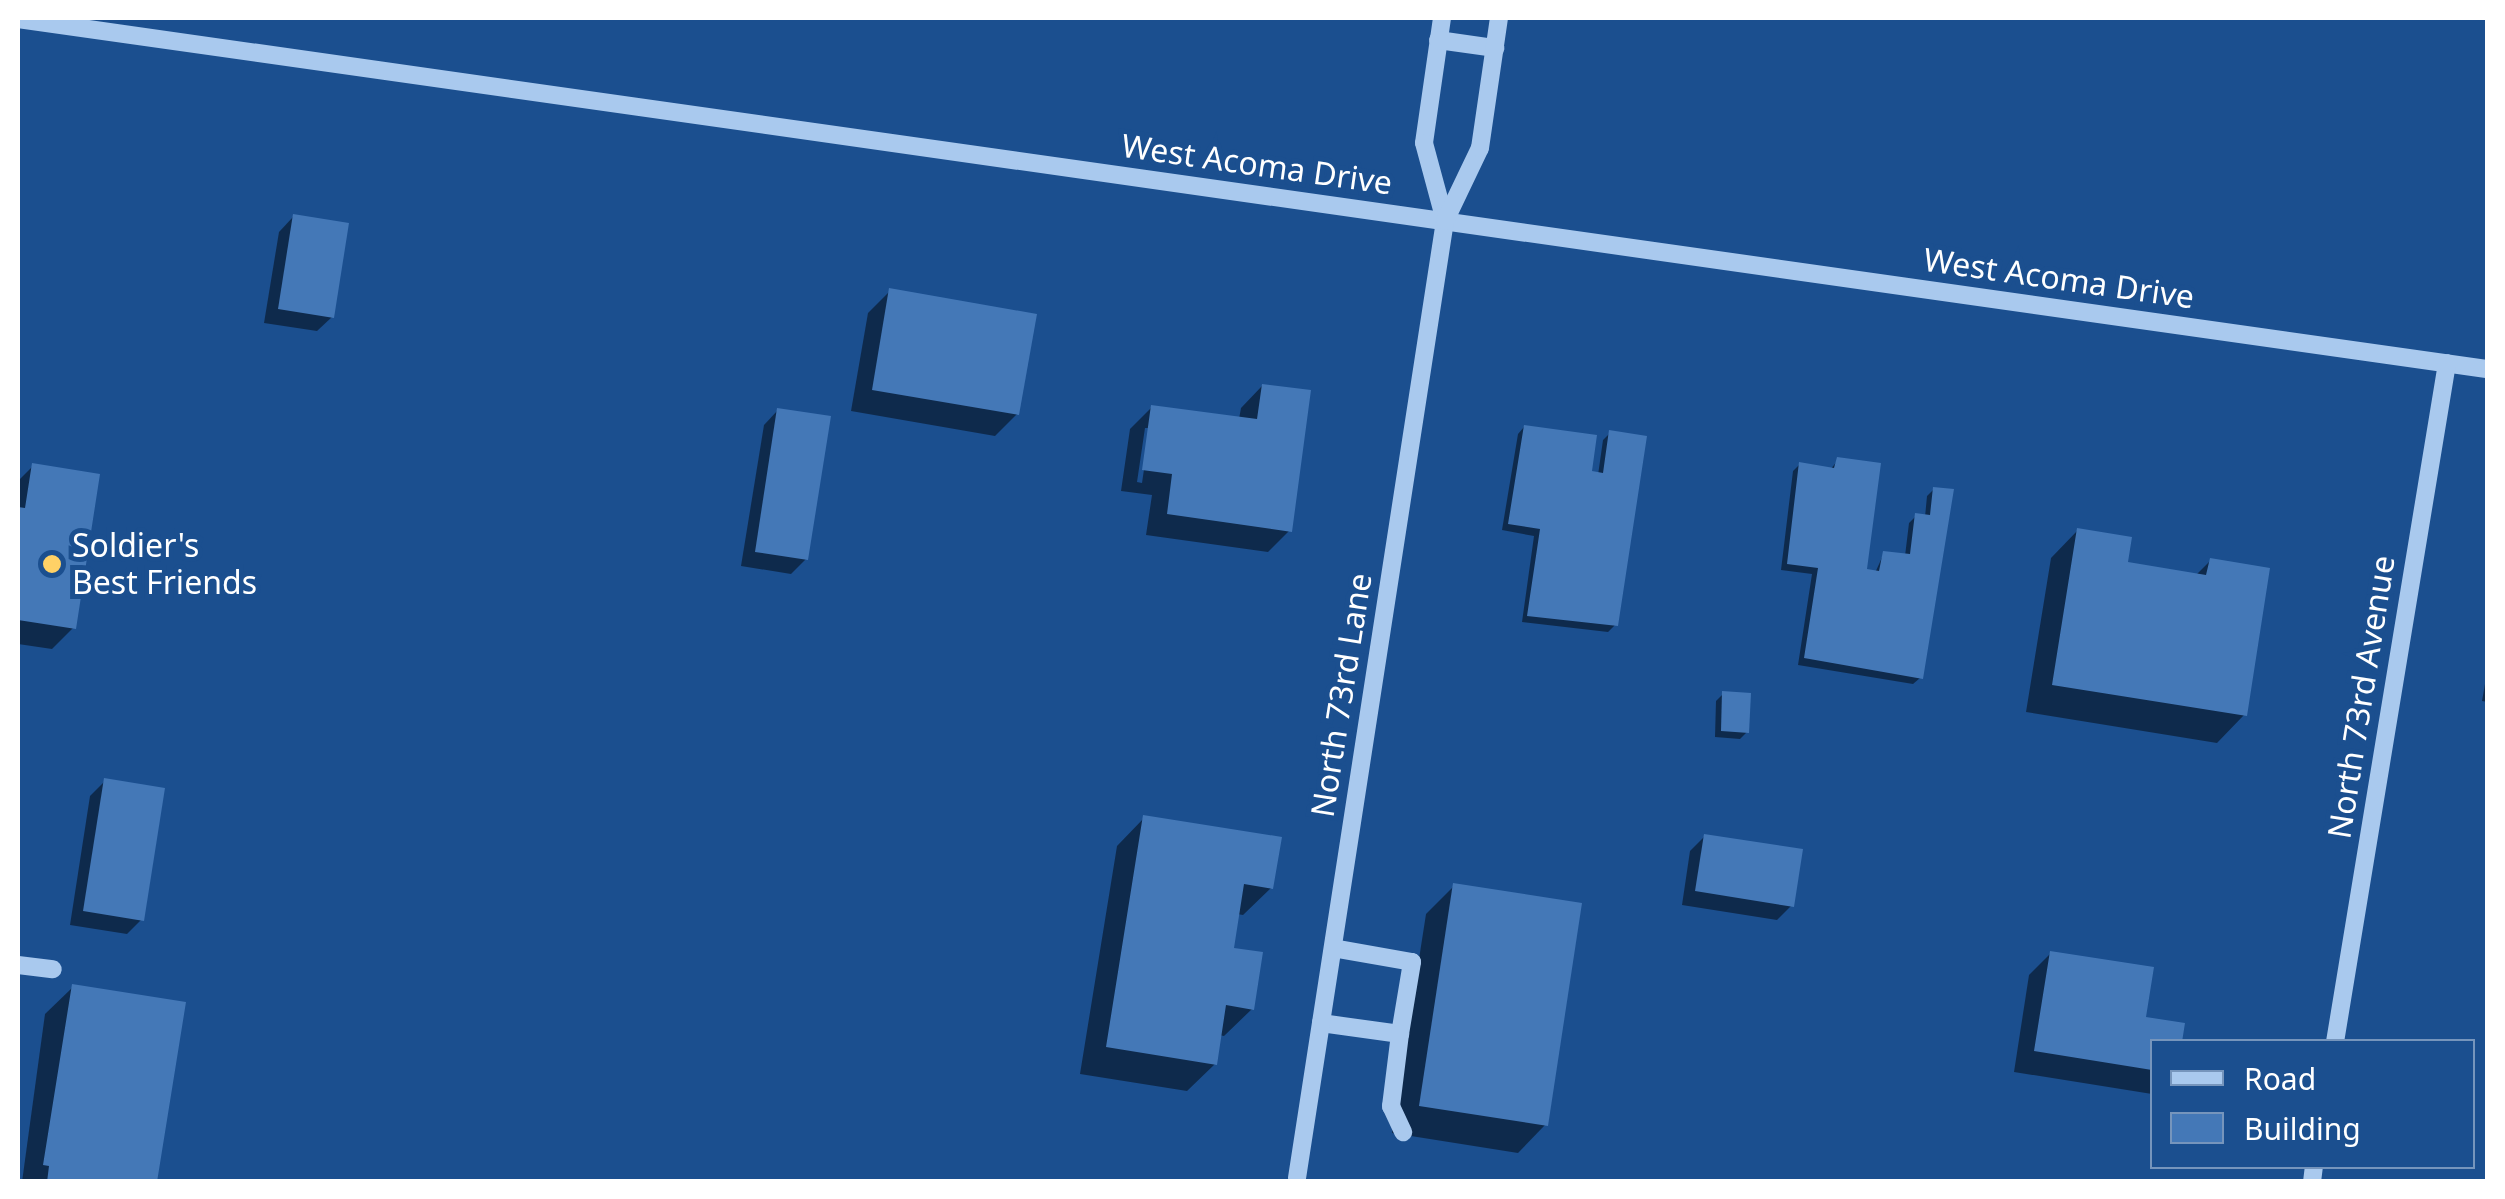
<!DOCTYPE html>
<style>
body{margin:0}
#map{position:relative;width:2505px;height:1199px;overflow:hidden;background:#1b4f8f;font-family:"Noto Sans",sans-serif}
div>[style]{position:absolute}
.shadow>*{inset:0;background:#0007}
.building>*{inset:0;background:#4478b7}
.minor>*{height:18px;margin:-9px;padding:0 9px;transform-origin:9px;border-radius:9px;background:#a9c9ee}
.dots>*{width:28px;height:28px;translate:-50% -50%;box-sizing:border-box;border:5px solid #1b4f8f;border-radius:50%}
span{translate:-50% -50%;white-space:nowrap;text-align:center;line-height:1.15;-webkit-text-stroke:10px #1b4f8f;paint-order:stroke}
.street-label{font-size:32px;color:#fff}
.poi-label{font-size:32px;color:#fff}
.left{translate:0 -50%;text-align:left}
.frame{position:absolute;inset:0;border:20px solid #fff;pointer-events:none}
.legend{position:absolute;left:2150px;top:1039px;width:325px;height:130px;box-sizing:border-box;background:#1b4f8f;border:2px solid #7695bc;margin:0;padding:12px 18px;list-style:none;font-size:30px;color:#fff}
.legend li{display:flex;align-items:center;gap:20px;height:50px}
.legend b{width:50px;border:2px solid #7695bc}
</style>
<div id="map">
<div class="shadow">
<i style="clip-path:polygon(293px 217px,332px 317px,317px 331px,264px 323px,279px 232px)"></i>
<i style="clip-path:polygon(890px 291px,1017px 414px,995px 436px,851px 411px,868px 313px)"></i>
<i style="clip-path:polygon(evenodd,1262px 386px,1289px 531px,1268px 552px,1146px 535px,1152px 495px,1121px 491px,1130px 429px,1152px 407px,1239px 419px,1241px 408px,1262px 386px,1145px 428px,1150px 428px,1142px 483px,1137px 482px,1145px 428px)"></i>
<i style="clip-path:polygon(778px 410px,806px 559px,791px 574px,741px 566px,764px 425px)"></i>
<i style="clip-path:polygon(1524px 427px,1589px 473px,1598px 475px,1603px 440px,1610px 433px,1615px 625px,1608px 632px,1522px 622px,1534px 536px,1502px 530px,1518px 434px)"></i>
<i style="clip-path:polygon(1838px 460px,1864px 571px,1875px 573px,1884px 553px,1905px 556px,1909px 523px,1916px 516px,1925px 517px,1927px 496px,1934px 489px,1920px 678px,1913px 684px,1798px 665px,1812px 574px,1781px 570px,1793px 471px,1800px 464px,1830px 470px)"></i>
<i style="clip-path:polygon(33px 466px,74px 627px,52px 649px,18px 644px,18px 481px)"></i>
<i style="clip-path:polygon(2078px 530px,2125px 564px,2195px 576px,2210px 561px,2244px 715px,2217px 743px,2026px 712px,2051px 558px)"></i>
<i style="clip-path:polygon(2488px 667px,2488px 702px,2482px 701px)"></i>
<i style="clip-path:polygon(1723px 694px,1747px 732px,1740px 739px,1715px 737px,1716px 701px)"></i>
<i style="clip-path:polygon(105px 781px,142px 919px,127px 934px,70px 925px,90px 796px)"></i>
<i style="clip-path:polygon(1144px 818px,1271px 888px,1243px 915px,1237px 914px,1231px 950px,1252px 1009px,1224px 1036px,1219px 1035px,1215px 1064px,1187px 1091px,1080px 1074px,1117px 846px)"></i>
<i style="clip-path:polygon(1705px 836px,1792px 905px,1777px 920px,1682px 905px,1690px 851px)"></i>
<i style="clip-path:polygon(1454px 886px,1545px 1125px,1518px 1153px,1392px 1133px,1426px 914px)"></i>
<i style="clip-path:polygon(2051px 953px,2143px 1019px,2152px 1042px,2152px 1094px,2014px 1072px,2029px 975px)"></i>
<i style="clip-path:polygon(73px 987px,155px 1182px,22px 1182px,45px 1014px)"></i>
</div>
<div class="building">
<i style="clip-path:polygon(293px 214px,349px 223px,334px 318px,278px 309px)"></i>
<i style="clip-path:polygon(889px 288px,1037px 314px,1019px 415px,872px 390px)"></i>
<i style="clip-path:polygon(1262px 384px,1311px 390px,1292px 532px,1167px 514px,1172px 474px,1142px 470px,1151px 405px,1257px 419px)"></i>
<i style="clip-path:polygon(777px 408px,831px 416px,808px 560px,755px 552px)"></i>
<i style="clip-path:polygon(1524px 425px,1597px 435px,1592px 471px,1603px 473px,1609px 430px,1647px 436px,1618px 626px,1527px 616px,1540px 529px,1508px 524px)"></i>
<i style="clip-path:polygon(1837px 457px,1881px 463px,1867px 569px,1879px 571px,1883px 551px,1910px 554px,1915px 513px,1930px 515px,1933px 487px,1954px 489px,1923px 679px,1804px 658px,1818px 568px,1787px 564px,1799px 462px,1834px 468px)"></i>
<i style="clip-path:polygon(32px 463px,100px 474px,76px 629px,18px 620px,18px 507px,25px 508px)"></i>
<i style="clip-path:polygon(2077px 528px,2132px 537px,2128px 562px,2206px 575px,2210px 558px,2270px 568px,2247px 716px,2052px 685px)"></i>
<i style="clip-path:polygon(1722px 691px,1751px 693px,1749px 733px,1721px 731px)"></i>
<i style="clip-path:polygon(104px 778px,165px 788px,144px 921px,83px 911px)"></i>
<i style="clip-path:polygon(1143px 815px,1282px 837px,1273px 889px,1244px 884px,1234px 948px,1263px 952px,1254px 1010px,1226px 1005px,1217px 1065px,1106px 1047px)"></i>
<i style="clip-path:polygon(1704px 834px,1803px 849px,1794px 907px,1695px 891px)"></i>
<i style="clip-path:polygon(1453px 883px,1582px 903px,1548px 1126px,1419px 1106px)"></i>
<i style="clip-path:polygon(2050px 951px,2154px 967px,2146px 1017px,2185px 1023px,2182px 1042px,2152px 1042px,2152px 1070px,2034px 1051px)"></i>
<i style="clip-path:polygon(72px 984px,186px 1002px,157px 1182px,47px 1182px,49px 1166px,43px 1165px)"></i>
</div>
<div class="minor">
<i style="left:1442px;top:18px;width:126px;rotate:98.2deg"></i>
<i style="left:1424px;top:143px;width:81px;rotate:74.9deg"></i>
<i style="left:18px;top:19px;width:2495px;rotate:8.07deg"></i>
<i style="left:1438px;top:40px;width:58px;rotate:8deg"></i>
<i style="left:18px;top:965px;width:35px;rotate:7deg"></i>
<i style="left:1321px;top:1023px;width:80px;rotate:7.9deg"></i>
<i style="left:1400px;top:1034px;width:73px;rotate:-80.5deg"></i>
<i style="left:1412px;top:962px;width:80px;rotate:-170deg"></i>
<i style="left:1400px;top:1034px;width:73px;rotate:97.1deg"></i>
<i style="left:1391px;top:1106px;width:29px;rotate:65deg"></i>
<i style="left:2335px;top:1042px;width:688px;rotate:-80.63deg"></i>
<i style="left:1297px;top:1178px;width:968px;rotate:-81.21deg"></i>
<i style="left:1445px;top:221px;width:81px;rotate:-64.4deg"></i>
<i style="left:1480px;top:148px;width:131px;rotate:-81.7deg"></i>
<i style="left:2312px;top:1182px;width:16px;rotate:-83deg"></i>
</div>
<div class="dots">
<i style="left:52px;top:564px;background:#ffd166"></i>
</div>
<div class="street-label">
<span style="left:1257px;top:164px;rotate:8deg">West Acoma Drive</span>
<span style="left:2059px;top:278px;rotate:8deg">West Acoma Drive</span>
<span style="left:1341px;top:695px;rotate:-81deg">North 73rd Lane</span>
<span style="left:2361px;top:697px;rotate:-81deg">North 73rd Avenue</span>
</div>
<div class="poi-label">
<span class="left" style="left:72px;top:564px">Soldier's<br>Best Friends</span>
</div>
<div class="frame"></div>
<ul class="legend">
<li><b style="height:12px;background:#a9c9ee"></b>Road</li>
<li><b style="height:28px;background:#4478b7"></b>Building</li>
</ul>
</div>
